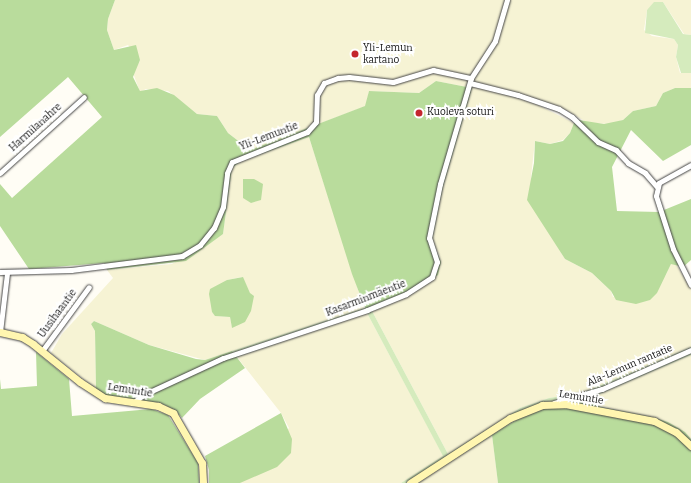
<!DOCTYPE html>
<meta charset="utf-8">
<style>
body{margin:0}
#map{position:relative;width:691px;height:483px;overflow:hidden;background:#fffdf5;font-family:Bitter,serif}
div>[style]{position:absolute}
.farmland>*{inset:0;background:#f6f3d4}
.green>*{inset:0;background:#d5ebbd}
.forest>*{inset:0;background:#b9dc9c}
.roads{filter:drop-shadow(0 0 1px #444) drop-shadow(0 0 1px #444)}
.street>*{height:5px;margin:-2.5px;padding:0 2.5px;transform-origin:2.5px;border-radius:2.5px;background:#fff}
.secondary>*{height:7px;margin:-3.5px;padding:0 3.5px;transform-origin:3.5px;border-radius:3.5px;background:#fff6b0}
.dots>*{width:11px;height:11px;translate:-50% -50%;box-sizing:border-box;border:2px solid #fff;border-radius:50%}
span{translate:-50% -50%;white-space:nowrap;text-align:center;line-height:1.15;-webkit-text-stroke:4px #fff;paint-order:stroke}
.poi-label{font-size:10px;color:#111}
.left{translate:0 -50%;text-align:left}
.street-label{font-size:10px;color:#111}
</style>
<div id="map">
<div class="farmland">
<i style="clip-path:polygon(115px 0,691px 0,691px 35px,684px 34px,663px 2px,647px 10px,644px 30px,652px 36px,674px 39px,678px 45px,676px 57px,680px 73px,691px 73px,691px 88px,675px 88px,663px 93px,656px 106px,633px 111px,623px 120px,610px 124px,588px 123px,566px 110px,495px 91px,536px 104px,574px 123px,570px 133px,563px 140px,550px 144px,535px 141px,531px 177px,532px 205px,565px 259px,592px 273px,611px 291px,613px 297px,665px 276px,671px 264px,676px 264px,691px 289px,691px 347px,582px 393px,549px 398px,520px 408px,448px 454px,372px 311px,440px 257px,432px 240px,443px 187px,472px 88px,436px 81px,419px 93px,369px 91px,366px 106px,250px 150px,228px 133px,217px 116px,197px 114px,168px 91px,146px 89px,140px 92px,133px 73px,140px 60px,128px 45px,114px 50px,107px 30px,108px 19px)"></i>
<i style="clip-path:polygon(evenodd,309px 137px,364px 308px,205px 360px,149px 345px,94px 321px,91px 324px,95px 331px,96px 389px,51px 353px,62px 334px,113px 278px,107px 270px,172px 264px,223px 234px,232px 168px,241px 161px,309px 137px,242px 277px,250px 293px,232px 327px,230px 317px,216px 316px,212px 312px,227px 280px,242px 277px)"></i>
<i style="clip-path:polygon(367px 313px,444px 457px,401px 483px,240px 483px,289px 428px,281px 413px,237px 357px)"></i>
<i style="clip-path:polygon(691px 355px,691px 439px,668px 422px,596px 405px,595px 396px)"></i>
<i style="clip-path:polygon(492px 435px,498px 483px,416px 483px,486px 439px)"></i>
</div>
<div class="green">
<i style="clip-path:polygon(654px 2px,663px 2px,683px 34px,691px 35px,691px 73px,681px 73px,676px 57px,678px 45px,674px 39px,645px 33px,647px 10px)"></i>
<i style="clip-path:polygon(364px 308px,367px 313px,372px 311px,448px 454px,520px 408px,549px 398px,582px 393px,691px 347px,691px 355px,595px 396px,528px 413px,416px 483px,401px 483px,443px 456px,367px 313px,237px 357px,232px 351px)"></i>
</div>
<div class="forest">
<i style="clip-path:polygon(0 0,115px 0,108px 19px,107px 30px,114px 50px,136px 45px,140px 60px,133px 77px,140px 91px,157px 88px,174px 95px,197px 114px,217px 116px,228px 133px,250px 150px,365px 106px,369px 91px,419px 93px,436px 81px,472px 88px,443px 187px,432px 240px,441px 262px,438px 275px,407px 296px,367px 313px,352px 274px,309px 137px,241px 161px,232px 168px,223px 234px,186px 261px,107px 270px,104px 263px,29px 269px,0 226px,0 184px,12px 198px,102px 117px,68px 77px,0 137px)"></i>
<i style="clip-path:polygon(675px 88px,691px 88px,691px 145px,663px 161px,631px 130px,612px 167px,617px 211px,659px 212px,691px 199px,691px 260px,683px 267px,671px 264px,657px 293px,650px 300px,636px 304px,616px 300px,611px 291px,592px 273px,565px 259px,527px 200px,534px 163px,535px 141px,550px 144px,563px 141px,570px 133px,574px 123px,579px 120px,604px 124px,623px 120px,633px 111px,656px 106px,663px 93px)"></i>
<i style="clip-path:polygon(243px 179px,254px 179px,263px 184px,261px 200px,251px 203px,243px 198px)"></i>
<i style="clip-path:polygon(243px 277px,250px 293px,254px 296px,251px 311px,245px 322px,232px 328px,230px 317px,215px 316px,212px 312px,209px 294px,210px 289px,227px 280px)"></i>
<i style="clip-path:polygon(94px 321px,149px 345px,196px 359px,205px 360px,232px 351px,245px 368px,200px 399px,182px 418px,176px 411px,160px 403px,106px 396px,96px 389px,95px 331px,91px 324px)"></i>
<i style="clip-path:polygon(36px 352px,69px 379px,72px 416px,151px 409px,168px 415px,198px 463px,199px 483px,0 483px,0 379px,1px 389px,37px 386px)"></i>
<i style="clip-path:polygon(595px 396px,596px 405px,601px 407px,652px 417px,668px 422px,685px 432px,691px 439px,691px 483px,498px 483px,492px 435px,528px 413px)"></i>
<i style="clip-path:polygon(281px 413px,292px 439px,291px 453px,277px 467px,240px 483px,209px 483px,209px 470px,205px 456px)"></i>
</div>
<div class="roads">
<div class="street">
<i style="left:470px;top:83px;width:49px;rotate:14deg"></i>
<i style="left:518px;top:95px;width:43px;rotate:18.9deg"></i>
<i style="left:559px;top:109px;width:15px;rotate:32deg"></i>
<i style="left:572px;top:117px;width:36px;rotate:44deg"></i>
<i style="left:598px;top:142px;width:20px;rotate:24deg"></i>
<i style="left:616px;top:150px;width:18px;rotate:47deg"></i>
<i style="left:628px;top:163px;width:20px;rotate:30deg"></i>
<i style="left:645px;top:173px;width:18px;rotate:49deg"></i>
<i style="left:691px;top:165px;width:37px;rotate:151deg"></i>
<i style="left:659px;top:183px;width:13px;rotate:103deg"></i>
<i style="left:656px;top:196px;width:56px;rotate:72.2deg"></i>
<i style="left:673px;top:249px;width:40px;rotate:63.4deg"></i>
<i style="left:0;top:173px;width:113px;rotate:-42.1deg"></i>
<i style="left:0;top:272px;width:71px;rotate:-1.6deg"></i>
<i style="left:71px;top:270px;width:112px;rotate:-7.2deg"></i>
<i style="left:182px;top:256px;width:21px;rotate:-31deg"></i>
<i style="left:200px;top:245px;width:22px;rotate:-51deg"></i>
<i style="left:214px;top:228px;width:23px;rotate:-67deg"></i>
<i style="left:223px;top:207px;width:34px;rotate:-83deg"></i>
<i style="left:227px;top:173px;width:12px;rotate:-66deg"></i>
<i style="left:232px;top:162px;width:81px;rotate:-21.8deg"></i>
<i style="left:307px;top:132px;width:13px;rotate:-48deg"></i>
<i style="left:316px;top:122px;width:27px;rotate:-88deg"></i>
<i style="left:317px;top:95px;width:14px;rotate:-60deg"></i>
<i style="left:324px;top:83px;width:15px;rotate:-20deg"></i>
<i style="left:338px;top:78px;width:11px;rotate:-5deg"></i>
<i style="left:349px;top:77px;width:44px;rotate:6.5deg"></i>
<i style="left:393px;top:82px;width:42px;rotate:-16.7deg"></i>
<i style="left:433px;top:70px;width:39px;rotate:12deg"></i>
<i style="left:0;top:332px;width:59px;rotate:-83.2deg"></i>
<i style="left:42px;top:351px;width:79px;rotate:-53.7deg"></i>
<i style="left:134px;top:402px;width:11px;rotate:-38deg"></i>
<i style="left:143px;top:395px;width:88px;rotate:-24.8deg"></i>
<i style="left:223px;top:358px;width:152px;rotate:-18.4deg"></i>
<i style="left:367px;top:310px;width:42px;rotate:-22.3deg"></i>
<i style="left:406px;top:294px;width:31px;rotate:-33deg"></i>
<i style="left:432px;top:277px;width:16px;rotate:-72deg"></i>
<i style="left:437px;top:262px;width:25px;rotate:-108deg"></i>
<i style="left:429px;top:238px;width:55px;rotate:-78.5deg"></i>
<i style="left:440px;top:184px;width:110px;rotate:-73.7deg"></i>
<i style="left:471px;top:78px;width:44px;rotate:-57deg"></i>
<i style="left:495px;top:41px;width:43px;rotate:-73.7deg"></i>
<i style="left:554px;top:403px;width:50px;rotate:-16.3deg"></i>
<i style="left:602px;top:389px;width:97px;rotate:-23.7deg"></i>
</div>
<div class="secondary">
<i style="left:0;top:332px;width:23px;rotate:13deg"></i>
<i style="left:22px;top:337px;width:13px;rotate:32deg"></i>
<i style="left:33px;top:344px;width:60px;rotate:39deg"></i>
<i style="left:80px;top:382px;width:30px;rotate:33deg"></i>
<i style="left:105px;top:398px;width:54px;rotate:8.6deg"></i>
<i style="left:158px;top:406px;width:17px;rotate:25deg"></i>
<i style="left:173px;top:413px;width:58px;rotate:59.9deg"></i>
<i style="left:202px;top:463px;width:20px;rotate:87deg"></i>
<i style="left:410px;top:483px;width:119px;rotate:-33deg"></i>
<i style="left:510px;top:418px;width:35px;rotate:-22deg"></i>
<i style="left:542px;top:405px;width:23px;rotate:-2deg"></i>
<i style="left:565px;top:404px;width:91px;rotate:10.8deg"></i>
<i style="left:654px;top:421px;width:25px;rotate:27deg"></i>
<i style="left:676px;top:432px;width:21px;rotate:43deg"></i>
</div>
</div>
<div class="dots">
<i style="left:355px;top:54px;background:#c4262e"></i>
<i style="left:419px;top:113px;background:#c4262e"></i>
</div>
<div class="poi-label">
<span class="left" style="left:363px;top:54px">Yli-Lemun<br>kartano</span>
<span class="left" style="left:427px;top:113px">Kuoleva soturi</span>
</div>
<div class="street-label">
<span style="left:36px;top:128px;rotate:-42deg">Harmilanahre</span>
<span style="left:269px;top:137px;rotate:-21deg">Yli-Lemuntie</span>
<span style="left:366px;top:299px;rotate:-21deg">Kasarminmäentie</span>
<span style="left:58px;top:314px;rotate:-54deg">Uusihaantie</span>
<span style="left:630px;top:366px;rotate:-23deg">Ala-Lemun rantatie</span>
<span style="left:130px;top:391px;rotate:9deg">Lemuntie</span>
<span style="left:581px;top:398px;rotate:9deg">Lemuntie</span>
</div>
</div>
